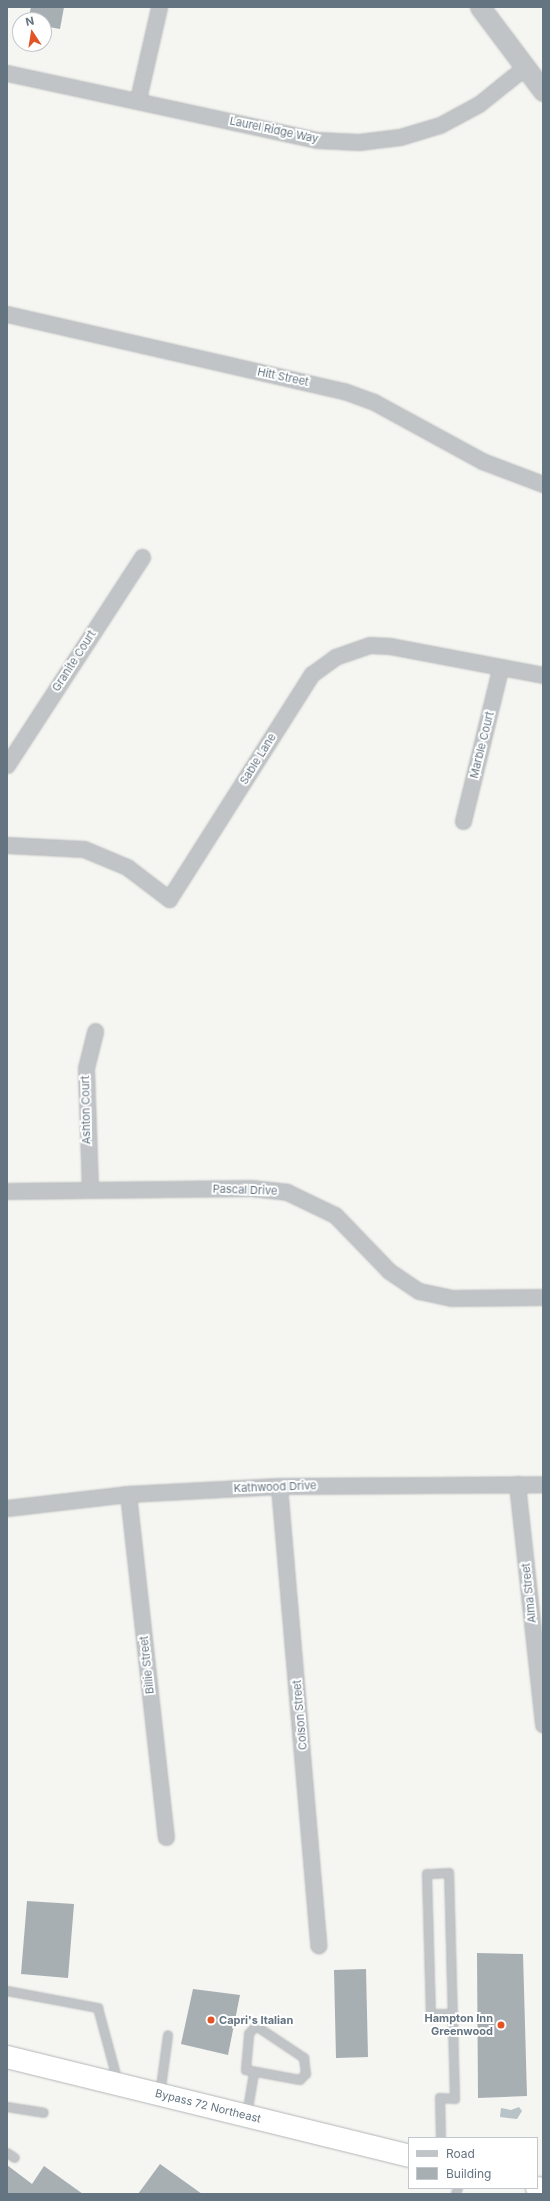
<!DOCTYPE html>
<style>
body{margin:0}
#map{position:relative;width:550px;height:2201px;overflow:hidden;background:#f5f5f1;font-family:Inter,sans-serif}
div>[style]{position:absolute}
.water>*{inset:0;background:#b7c3c7}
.building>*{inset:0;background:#a7afb3}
.roads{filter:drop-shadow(0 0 1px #b3b6b9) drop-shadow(0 0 1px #b3b6b9)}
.service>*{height:8px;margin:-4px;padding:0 4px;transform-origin:4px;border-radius:4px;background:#c0c4c7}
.minor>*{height:15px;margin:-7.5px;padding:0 7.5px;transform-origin:7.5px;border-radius:7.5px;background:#c0c4c7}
.tertiary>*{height:19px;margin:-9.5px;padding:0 9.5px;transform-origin:9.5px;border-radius:9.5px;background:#c0c4c7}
.trunk>*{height:22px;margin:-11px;padding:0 11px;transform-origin:11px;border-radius:11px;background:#fff}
.dots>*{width:11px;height:11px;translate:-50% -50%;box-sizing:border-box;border:2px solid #fff;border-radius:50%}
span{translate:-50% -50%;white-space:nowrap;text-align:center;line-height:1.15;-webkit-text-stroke:4px #fff;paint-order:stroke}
.street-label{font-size:11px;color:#647481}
.poi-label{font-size:11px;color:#647481;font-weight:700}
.right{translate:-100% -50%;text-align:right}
.left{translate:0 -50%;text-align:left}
.frame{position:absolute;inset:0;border:8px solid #647481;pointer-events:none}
.legend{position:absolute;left:408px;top:2137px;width:130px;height:52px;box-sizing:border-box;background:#fff;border:1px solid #c1c7cd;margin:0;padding:5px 7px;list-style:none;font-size:12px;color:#647481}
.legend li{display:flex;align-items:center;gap:8px;height:20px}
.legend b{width:20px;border:1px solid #c1c7cd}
.north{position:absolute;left:12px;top:12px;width:40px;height:40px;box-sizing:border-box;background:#fff;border:1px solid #c1c7cd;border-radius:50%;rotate:348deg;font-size:11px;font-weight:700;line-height:16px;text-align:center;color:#647481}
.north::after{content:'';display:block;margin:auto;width:14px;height:18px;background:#e15425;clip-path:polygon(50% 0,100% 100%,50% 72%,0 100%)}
</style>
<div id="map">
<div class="water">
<i style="clip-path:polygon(519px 2107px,522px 2111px,517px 2119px,500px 2117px,501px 2108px,511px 2110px)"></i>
</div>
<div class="building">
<i style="clip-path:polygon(31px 7px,64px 7px,60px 29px,44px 26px,44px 20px,28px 20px)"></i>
<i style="clip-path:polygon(27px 1901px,74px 1904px,68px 1978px,21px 1974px)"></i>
<i style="clip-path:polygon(477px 1953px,523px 1954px,527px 2096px,478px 2098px)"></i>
<i style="clip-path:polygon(366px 1969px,368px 2057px,336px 2058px,334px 1970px)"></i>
<i style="clip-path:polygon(193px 1989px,240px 1995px,228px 2055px,181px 2044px)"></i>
<i style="clip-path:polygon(160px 2164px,202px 2194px,138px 2194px)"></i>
<i style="clip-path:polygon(7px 2165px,32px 2184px,44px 2166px,83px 2194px,7px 2194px)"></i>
</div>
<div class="roads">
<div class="service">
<i style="left:7px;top:1991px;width:93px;rotate:10.6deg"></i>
<i style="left:98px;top:2008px;width:77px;rotate:74.9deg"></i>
<i style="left:256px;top:2026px;width:58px;rotate:33.7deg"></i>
<i style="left:304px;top:2058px;width:16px;rotate:83deg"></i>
<i style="left:306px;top:2074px;width:8px;rotate:135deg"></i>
<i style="left:300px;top:2080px;width:55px;rotate:-169.5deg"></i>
<i style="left:246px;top:2070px;width:36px;rotate:-85deg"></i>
<i style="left:249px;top:2034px;width:11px;rotate:-49deg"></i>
<i style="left:160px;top:2095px;width:60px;rotate:-82.3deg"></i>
<i style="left:7px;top:2107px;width:37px;rotate:9deg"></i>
<i style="left:247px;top:2115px;width:43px;rotate:-80.5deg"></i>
<i style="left:441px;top:2138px;width:40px;rotate:-91.4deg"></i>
<i style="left:440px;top:2098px;width:15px;rotate:4deg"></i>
<i style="left:455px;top:2099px;width:226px;rotate:-91.5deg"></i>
<i style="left:449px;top:1873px;width:22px;rotate:177deg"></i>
<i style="left:427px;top:1874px;width:140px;rotate:88.4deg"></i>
<i style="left:431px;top:2014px;width:22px"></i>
<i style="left:7px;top:2153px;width:9px;rotate:32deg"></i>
<i style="left:456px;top:2194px;width:6px;rotate:-72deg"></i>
</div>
<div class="minor">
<i style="left:7px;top:73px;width:317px;rotate:12.2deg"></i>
<i style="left:317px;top:140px;width:42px;rotate:2.7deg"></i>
<i style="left:359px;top:142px;width:41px;rotate:-7deg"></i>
<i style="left:400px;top:137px;width:42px;rotate:-16.7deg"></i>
<i style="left:440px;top:125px;width:44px;rotate:-28.3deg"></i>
<i style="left:479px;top:104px;width:59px;rotate:-38.8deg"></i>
<i style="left:138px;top:99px;width:94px;rotate:-77.1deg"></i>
<i style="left:7px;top:314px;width:346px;rotate:12.9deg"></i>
<i style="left:344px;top:391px;width:32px;rotate:20deg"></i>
<i style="left:374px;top:402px;width:123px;rotate:28.6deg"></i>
<i style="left:482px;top:461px;width:65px;rotate:20.7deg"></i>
<i style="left:7px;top:765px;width:248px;rotate:-57deg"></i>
<i style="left:463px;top:821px;width:156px;rotate:-76.3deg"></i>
<i style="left:7px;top:845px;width:77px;rotate:3deg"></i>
<i style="left:84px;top:849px;width:47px;rotate:22.7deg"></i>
<i style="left:127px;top:867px;width:53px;rotate:37.3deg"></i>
<i style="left:169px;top:899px;width:267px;rotate:-57.6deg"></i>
<i style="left:312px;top:674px;width:29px;rotate:-36deg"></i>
<i style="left:335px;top:657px;width:37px;rotate:-19deg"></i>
<i style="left:370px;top:645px;width:20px;rotate:3deg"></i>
<i style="left:390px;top:646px;width:156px;rotate:10.7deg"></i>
<i style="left:90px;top:1190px;width:122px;rotate:-91.9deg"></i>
<i style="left:86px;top:1068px;width:38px;rotate:-76deg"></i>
<i style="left:7px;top:1191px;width:244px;rotate:-0.7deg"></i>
<i style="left:251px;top:1188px;width:36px;rotate:6deg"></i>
<i style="left:287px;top:1192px;width:53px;rotate:25.6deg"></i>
<i style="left:335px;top:1215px;width:78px;rotate:46deg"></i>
<i style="left:389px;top:1271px;width:36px;rotate:34deg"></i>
<i style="left:419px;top:1291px;width:33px;rotate:12deg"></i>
<i style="left:451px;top:1298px;width:92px;rotate:-0.6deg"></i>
<i style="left:517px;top:1484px;width:242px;rotate:83.8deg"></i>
<i style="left:279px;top:1486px;width:461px;rotate:85.1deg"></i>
<i style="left:128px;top:1494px;width:345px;rotate:83.7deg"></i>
<i style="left:7px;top:1508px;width:122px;rotate:-6.6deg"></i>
<i style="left:128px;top:1494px;width:151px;rotate:-3deg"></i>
<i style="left:279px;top:1486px;width:264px;rotate:-0.4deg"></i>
</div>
<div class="tertiary">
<i style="left:480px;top:7px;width:105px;rotate:53.1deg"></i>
</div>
<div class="trunk">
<i style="left:7px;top:2057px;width:414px;rotate:13.8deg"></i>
<i style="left:537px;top:2188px;width:6px;rotate:9deg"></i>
</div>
</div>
<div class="dots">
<i style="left:211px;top:2020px;background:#e15425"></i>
<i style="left:501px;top:2025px;background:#e15425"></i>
</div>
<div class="street-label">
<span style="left:274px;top:130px;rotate:12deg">Laurel Ridge Way</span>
<span style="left:283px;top:377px;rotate:12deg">Hitt Street</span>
<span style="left:74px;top:661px;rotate:-57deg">Granite Court</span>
<span style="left:482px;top:745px;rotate:-76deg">Marble Court</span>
<span style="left:258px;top:759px;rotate:-58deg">Sable Lane</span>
<span style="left:86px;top:1110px;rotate:-91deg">Ashton Court</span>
<span style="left:245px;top:1190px;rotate:2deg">Pascal Drive</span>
<span style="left:275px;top:1487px;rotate:-2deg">Kathwood Drive</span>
<span style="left:529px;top:1593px;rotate:-96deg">Alma Street</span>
<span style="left:147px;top:1665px;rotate:-96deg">Billie Street</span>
<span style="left:300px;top:1715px;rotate:-95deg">Colson Street</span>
<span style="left:208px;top:2106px;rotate:14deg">Bypass 72 Northeast</span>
</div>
<div class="poi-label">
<span class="right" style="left:493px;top:2025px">Hampton Inn<br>Greenwood</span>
<span class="left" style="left:219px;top:2020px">Capri's Italian</span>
</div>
<div class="frame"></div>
<ul class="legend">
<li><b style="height:5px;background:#c0c4c7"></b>Road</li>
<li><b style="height:11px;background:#a7afb3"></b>Building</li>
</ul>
<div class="north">N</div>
</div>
